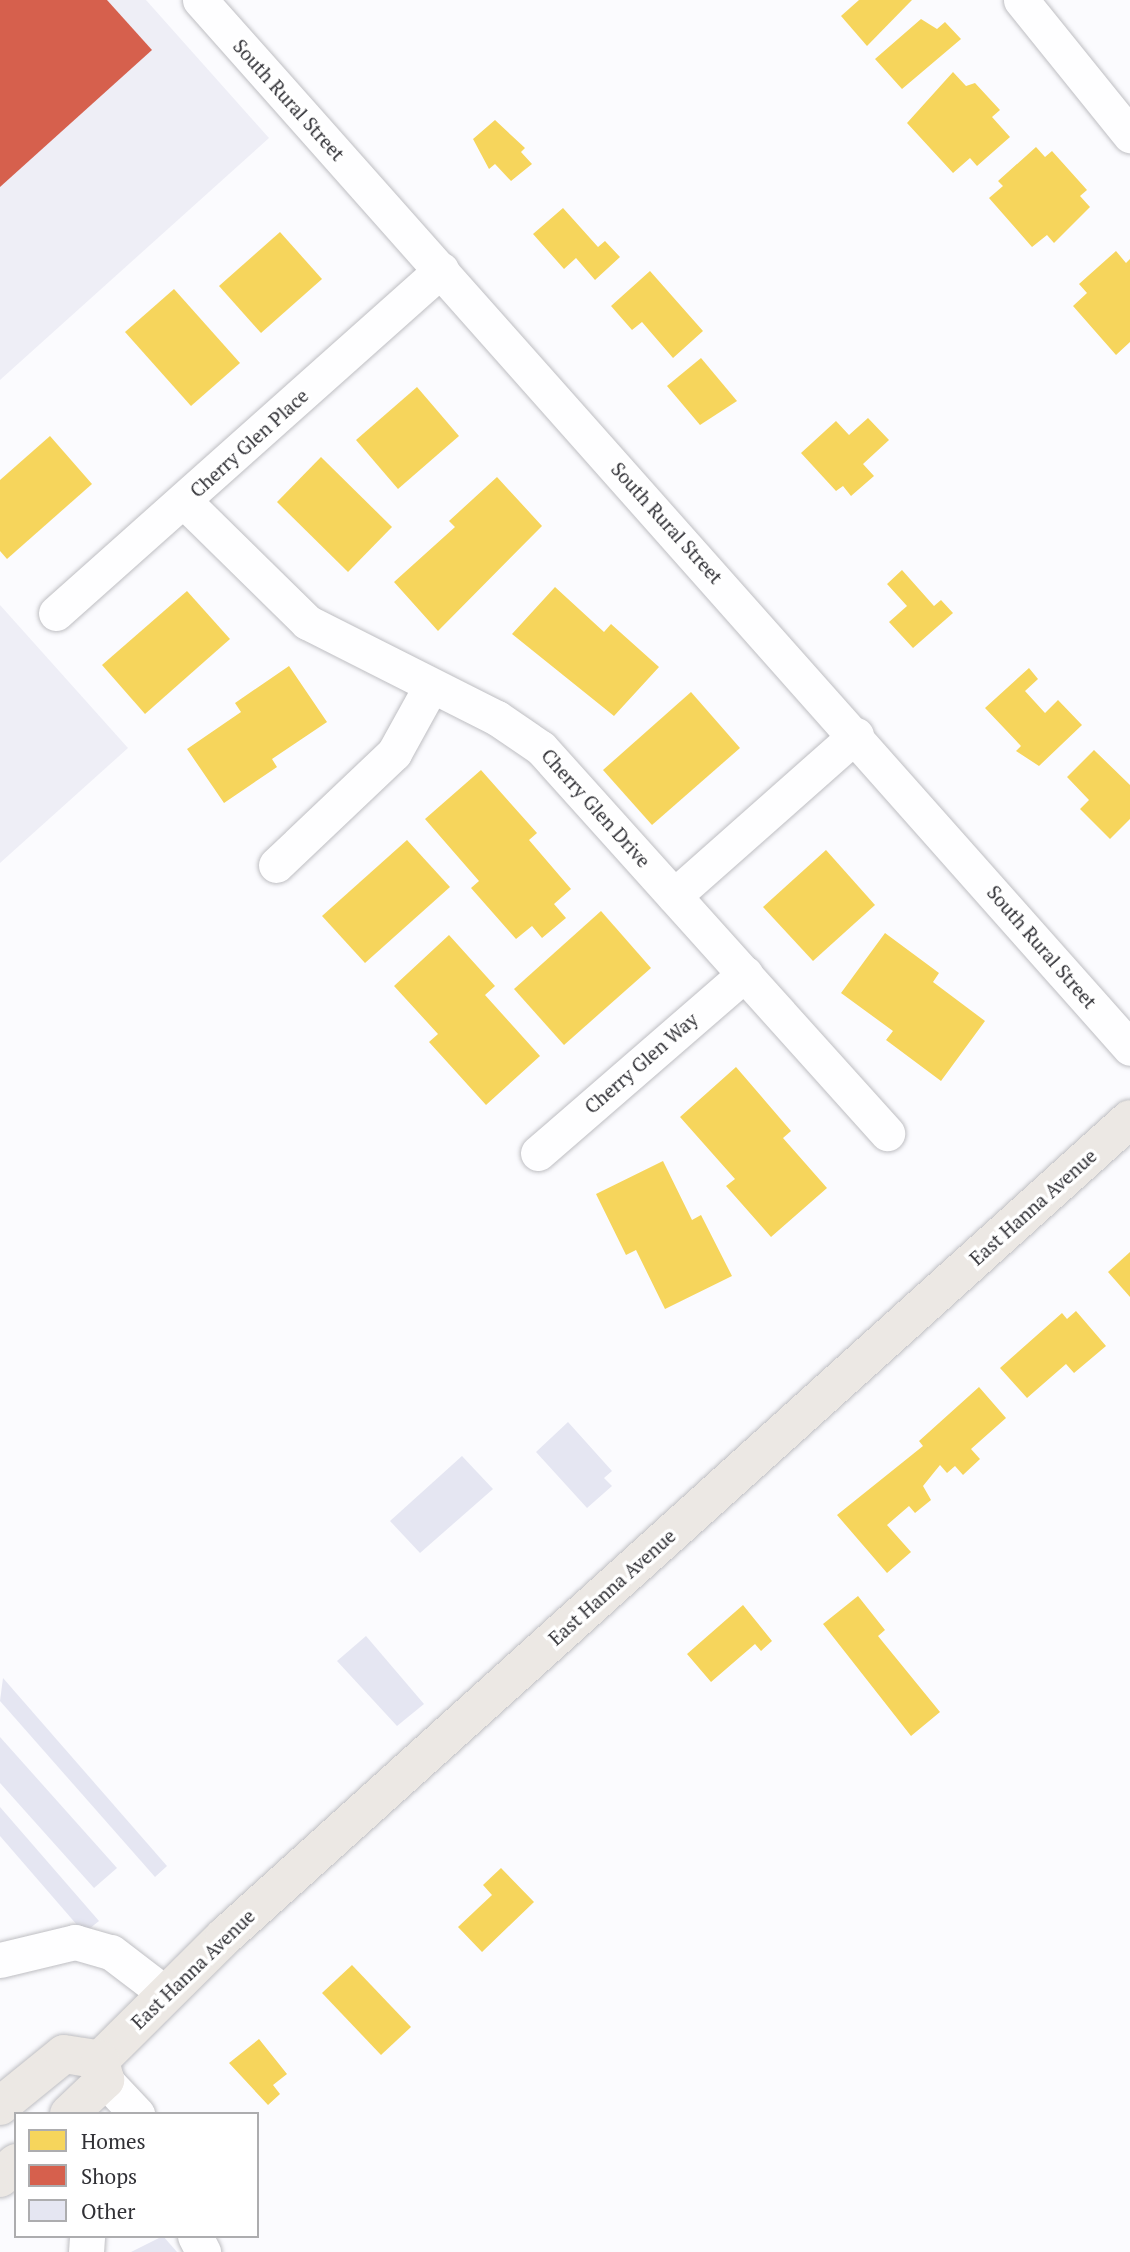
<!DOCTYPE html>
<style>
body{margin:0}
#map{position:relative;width:1130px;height:2252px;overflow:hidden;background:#fbfbfe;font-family:"PT Serif",serif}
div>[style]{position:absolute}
.built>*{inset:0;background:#eeeef6}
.homes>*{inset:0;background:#f6d55c}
.shops>*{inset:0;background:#d6604d}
.building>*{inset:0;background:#e5e6f2}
.roads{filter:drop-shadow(0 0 2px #bebec2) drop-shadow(0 0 2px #bebec2)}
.minor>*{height:35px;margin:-17.5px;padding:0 17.5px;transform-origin:17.5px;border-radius:17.5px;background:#fefeff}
.major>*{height:38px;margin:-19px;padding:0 19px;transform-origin:19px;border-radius:19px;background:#ece8e4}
span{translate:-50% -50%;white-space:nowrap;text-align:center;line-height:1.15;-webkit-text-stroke:7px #fff;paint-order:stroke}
.street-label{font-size:19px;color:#313136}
.legend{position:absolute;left:14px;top:2112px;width:245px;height:126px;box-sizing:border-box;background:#fff;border:2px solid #adadaf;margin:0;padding:9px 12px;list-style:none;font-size:21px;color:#313136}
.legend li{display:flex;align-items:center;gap:14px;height:35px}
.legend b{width:35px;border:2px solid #adadaf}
</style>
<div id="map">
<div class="built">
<i style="clip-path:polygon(0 0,146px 0,269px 138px,0 380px)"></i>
<i style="clip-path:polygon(0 605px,128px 748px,0 863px)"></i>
</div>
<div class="homes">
<i style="clip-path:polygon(859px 0,912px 0,867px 46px,841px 16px)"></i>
<i style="clip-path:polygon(921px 19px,937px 29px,945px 22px,961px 39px,902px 89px,875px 59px)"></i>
<i style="clip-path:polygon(953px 72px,966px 86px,975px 83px,1000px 110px,992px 117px,1010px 137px,977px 166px,970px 158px,953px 173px,907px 123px)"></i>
<i style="clip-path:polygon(495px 120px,525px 148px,521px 152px,532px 164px,511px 181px,495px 164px,489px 169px,473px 139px)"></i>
<i style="clip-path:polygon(1036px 147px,1045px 157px,1052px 151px,1087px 190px,1080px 196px,1090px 207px,1054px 243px,1047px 235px,1032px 247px,989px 198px,1003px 186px,998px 181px)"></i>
<i style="clip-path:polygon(563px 208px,598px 247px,605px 241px,620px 257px,595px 280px,576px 258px,564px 269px,533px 234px)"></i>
<i style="clip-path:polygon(280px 232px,322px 279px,261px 333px,219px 286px)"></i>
<i style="clip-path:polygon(1116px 251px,1126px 263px,1130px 259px,1130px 342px,1116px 355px,1073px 306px,1087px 293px,1079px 284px)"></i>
<i style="clip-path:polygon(650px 271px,703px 331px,673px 358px,642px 322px,632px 330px,611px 306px)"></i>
<i style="clip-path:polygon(174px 289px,240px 363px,191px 406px,125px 332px)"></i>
<i style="clip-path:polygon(701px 358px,737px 401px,700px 425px,667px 386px)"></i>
<i style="clip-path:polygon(417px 387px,459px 436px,398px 489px,356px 440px)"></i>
<i style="clip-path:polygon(868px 418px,889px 440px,863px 464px,874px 476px,851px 496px,843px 486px,836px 491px,801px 453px,836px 421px,849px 435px)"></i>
<i style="clip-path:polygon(50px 436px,92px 484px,7px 559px,0 551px,0 480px)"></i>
<i style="clip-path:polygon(321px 457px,392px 527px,348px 572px,277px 502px)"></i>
<i style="clip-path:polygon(497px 477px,542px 526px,438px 631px,394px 582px,455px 527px,449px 521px)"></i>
<i style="clip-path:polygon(902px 570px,934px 606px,941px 600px,953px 613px,913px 648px,889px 622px,907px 606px,887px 584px)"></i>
<i style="clip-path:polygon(555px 587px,604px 632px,611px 624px,659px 667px,614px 716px,512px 634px)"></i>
<i style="clip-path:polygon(187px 591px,230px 639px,145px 714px,102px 665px)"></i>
<i style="clip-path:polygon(289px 666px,327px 722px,272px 759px,277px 767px,224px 803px,187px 749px,241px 712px,235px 703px)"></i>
<i style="clip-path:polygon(1029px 668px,1038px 679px,1025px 691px,1045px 713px,1058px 700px,1082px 725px,1039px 766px,1016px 751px,1021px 746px,985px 708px)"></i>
<i style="clip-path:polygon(691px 692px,740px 748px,652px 825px,603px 770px)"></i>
<i style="clip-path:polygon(1094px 750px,1130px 785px,1130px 819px,1110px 839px,1080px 809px,1089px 800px,1067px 777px)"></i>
<i style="clip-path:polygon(481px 770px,537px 833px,529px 840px,571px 889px,554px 904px,566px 918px,542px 938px,532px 926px,516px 939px,471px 888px,479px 881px,425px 819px)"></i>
<i style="clip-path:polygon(407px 840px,450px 887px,365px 963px,322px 916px)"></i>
<i style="clip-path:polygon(826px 850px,875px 905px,813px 961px,763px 907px)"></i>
<i style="clip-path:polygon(601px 911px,651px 968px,564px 1045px,514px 989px)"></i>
<i style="clip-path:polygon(885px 933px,939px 973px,933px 982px,985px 1021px,941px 1081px,886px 1040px,893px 1031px,841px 993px)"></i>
<i style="clip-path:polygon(449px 935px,495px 986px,485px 995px,540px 1056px,486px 1105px,429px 1042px,438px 1034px,394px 986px)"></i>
<i style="clip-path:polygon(736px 1067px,791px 1131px,783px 1138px,827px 1188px,771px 1237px,726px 1186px,735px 1179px,680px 1117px)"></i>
<i style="clip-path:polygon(663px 1161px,692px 1220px,701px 1215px,732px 1276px,665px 1309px,636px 1250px,626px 1255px,596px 1194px)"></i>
<i style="clip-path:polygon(1130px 1252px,1130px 1297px,1108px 1272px)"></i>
<i style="clip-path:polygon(1076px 1311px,1106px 1346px,1074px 1373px,1066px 1364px,1027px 1398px,1000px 1368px,1062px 1313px,1067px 1319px)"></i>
<i style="clip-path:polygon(979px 1387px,1006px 1418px,971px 1449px,980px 1459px,963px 1475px,955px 1466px,947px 1473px,940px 1465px,923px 1486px,931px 1500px,915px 1513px,909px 1506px,887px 1525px,911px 1552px,887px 1573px,837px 1515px,923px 1446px,919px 1441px)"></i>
<i style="clip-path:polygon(858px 1596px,885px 1630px,878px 1636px,940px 1712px,911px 1736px,823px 1624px)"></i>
<i style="clip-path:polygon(743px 1605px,772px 1641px,761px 1651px,755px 1644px,711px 1682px,687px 1654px)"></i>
<i style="clip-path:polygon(501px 1868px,534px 1902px,482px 1952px,458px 1927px,492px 1895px,483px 1885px)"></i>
<i style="clip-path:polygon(352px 1965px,411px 2027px,381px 2055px,322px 1993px)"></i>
<i style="clip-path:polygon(259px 2039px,287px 2074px,273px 2085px,280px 2094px,268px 2105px,229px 2063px)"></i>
</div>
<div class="shops">
<i style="clip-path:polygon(0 0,107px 0,152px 50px,0 187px)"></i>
</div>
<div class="building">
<i style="clip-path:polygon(568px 1422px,612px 1471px,604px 1478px,612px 1486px,587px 1508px,536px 1452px)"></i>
<i style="clip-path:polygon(462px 1456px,493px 1489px,420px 1553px,390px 1521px)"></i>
<i style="clip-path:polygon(366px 1636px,424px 1704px,397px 1726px,337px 1661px)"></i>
<i style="clip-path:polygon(3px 1678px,167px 1866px,155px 1877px,0 1701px)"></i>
<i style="clip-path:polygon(0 1737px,117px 1868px,94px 1888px,0 1783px)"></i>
<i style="clip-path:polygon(0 1807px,99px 1921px,84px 1933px,0 1836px)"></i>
<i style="clip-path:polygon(163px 2236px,177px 2252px,131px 2252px)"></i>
</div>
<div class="roads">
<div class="minor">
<i style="left:200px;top:0;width:1401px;rotate:48.41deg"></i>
<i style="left:1021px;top:0;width:174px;rotate:51.1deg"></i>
<i style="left:184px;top:501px;width:173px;rotate:44.5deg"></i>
<i style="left:307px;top:622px;width:213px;rotate:26.8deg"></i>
<i style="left:497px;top:718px;width:53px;rotate:34.3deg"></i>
<i style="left:541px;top:748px;width:518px;rotate:48.05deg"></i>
<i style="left:56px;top:613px;width:516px;rotate:-41.7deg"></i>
<i style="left:276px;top:865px;width:163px;rotate:-43.5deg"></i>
<i style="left:394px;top:753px;width:77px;rotate:-61.1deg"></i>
<i style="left:674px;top:896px;width:243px;rotate:-41.5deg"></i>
<i style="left:538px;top:1153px;width:274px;rotate:-40.9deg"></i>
<i style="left:0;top:1960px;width:77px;rotate:-13.5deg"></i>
<i style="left:75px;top:1942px;width:37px;rotate:16deg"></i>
<i style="left:111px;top:1952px;width:69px;rotate:37.4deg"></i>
<i style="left:105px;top:2080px;width:47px;rotate:46.7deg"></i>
<i style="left:195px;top:2236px;width:18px;rotate:63deg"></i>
<i style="left:86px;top:2252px;width:16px;rotate:-86deg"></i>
</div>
<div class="major">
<i style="left:100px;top:2060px;width:176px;rotate:-44.8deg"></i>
<i style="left:225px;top:1936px;width:1219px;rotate:-42.07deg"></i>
<i style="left:0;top:2106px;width:82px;rotate:-39.1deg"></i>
<i style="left:64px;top:2054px;width:36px;rotate:9deg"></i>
<i style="left:69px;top:2114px;width:50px;rotate:-43.4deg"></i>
<i style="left:105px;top:2080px;width:21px;rotate:-104deg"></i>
<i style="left:0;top:2178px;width:22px;rotate:-43deg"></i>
</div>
</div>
<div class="street-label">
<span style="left:289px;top:100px;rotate:48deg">South Rural Street</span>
<span style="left:249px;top:443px;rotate:-42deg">Cherry Glen Place</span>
<span style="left:667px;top:523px;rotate:48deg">South Rural Street</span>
<span style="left:596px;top:808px;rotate:48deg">Cherry Glen Drive</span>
<span style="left:1042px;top:947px;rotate:49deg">South Rural Street</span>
<span style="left:641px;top:1063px;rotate:-41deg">Cherry Glen Way</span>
<span style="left:1033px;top:1207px;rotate:-42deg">East Hanna Avenue</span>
<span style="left:612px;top:1587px;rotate:-42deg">East Hanna Avenue</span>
<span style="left:193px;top:1969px;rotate:-44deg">East Hanna Avenue</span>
</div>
<ul class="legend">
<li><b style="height:19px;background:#f6d55c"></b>Homes</li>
<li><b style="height:19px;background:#d6604d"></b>Shops</li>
<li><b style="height:19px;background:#e5e6f2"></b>Other</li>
</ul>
</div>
